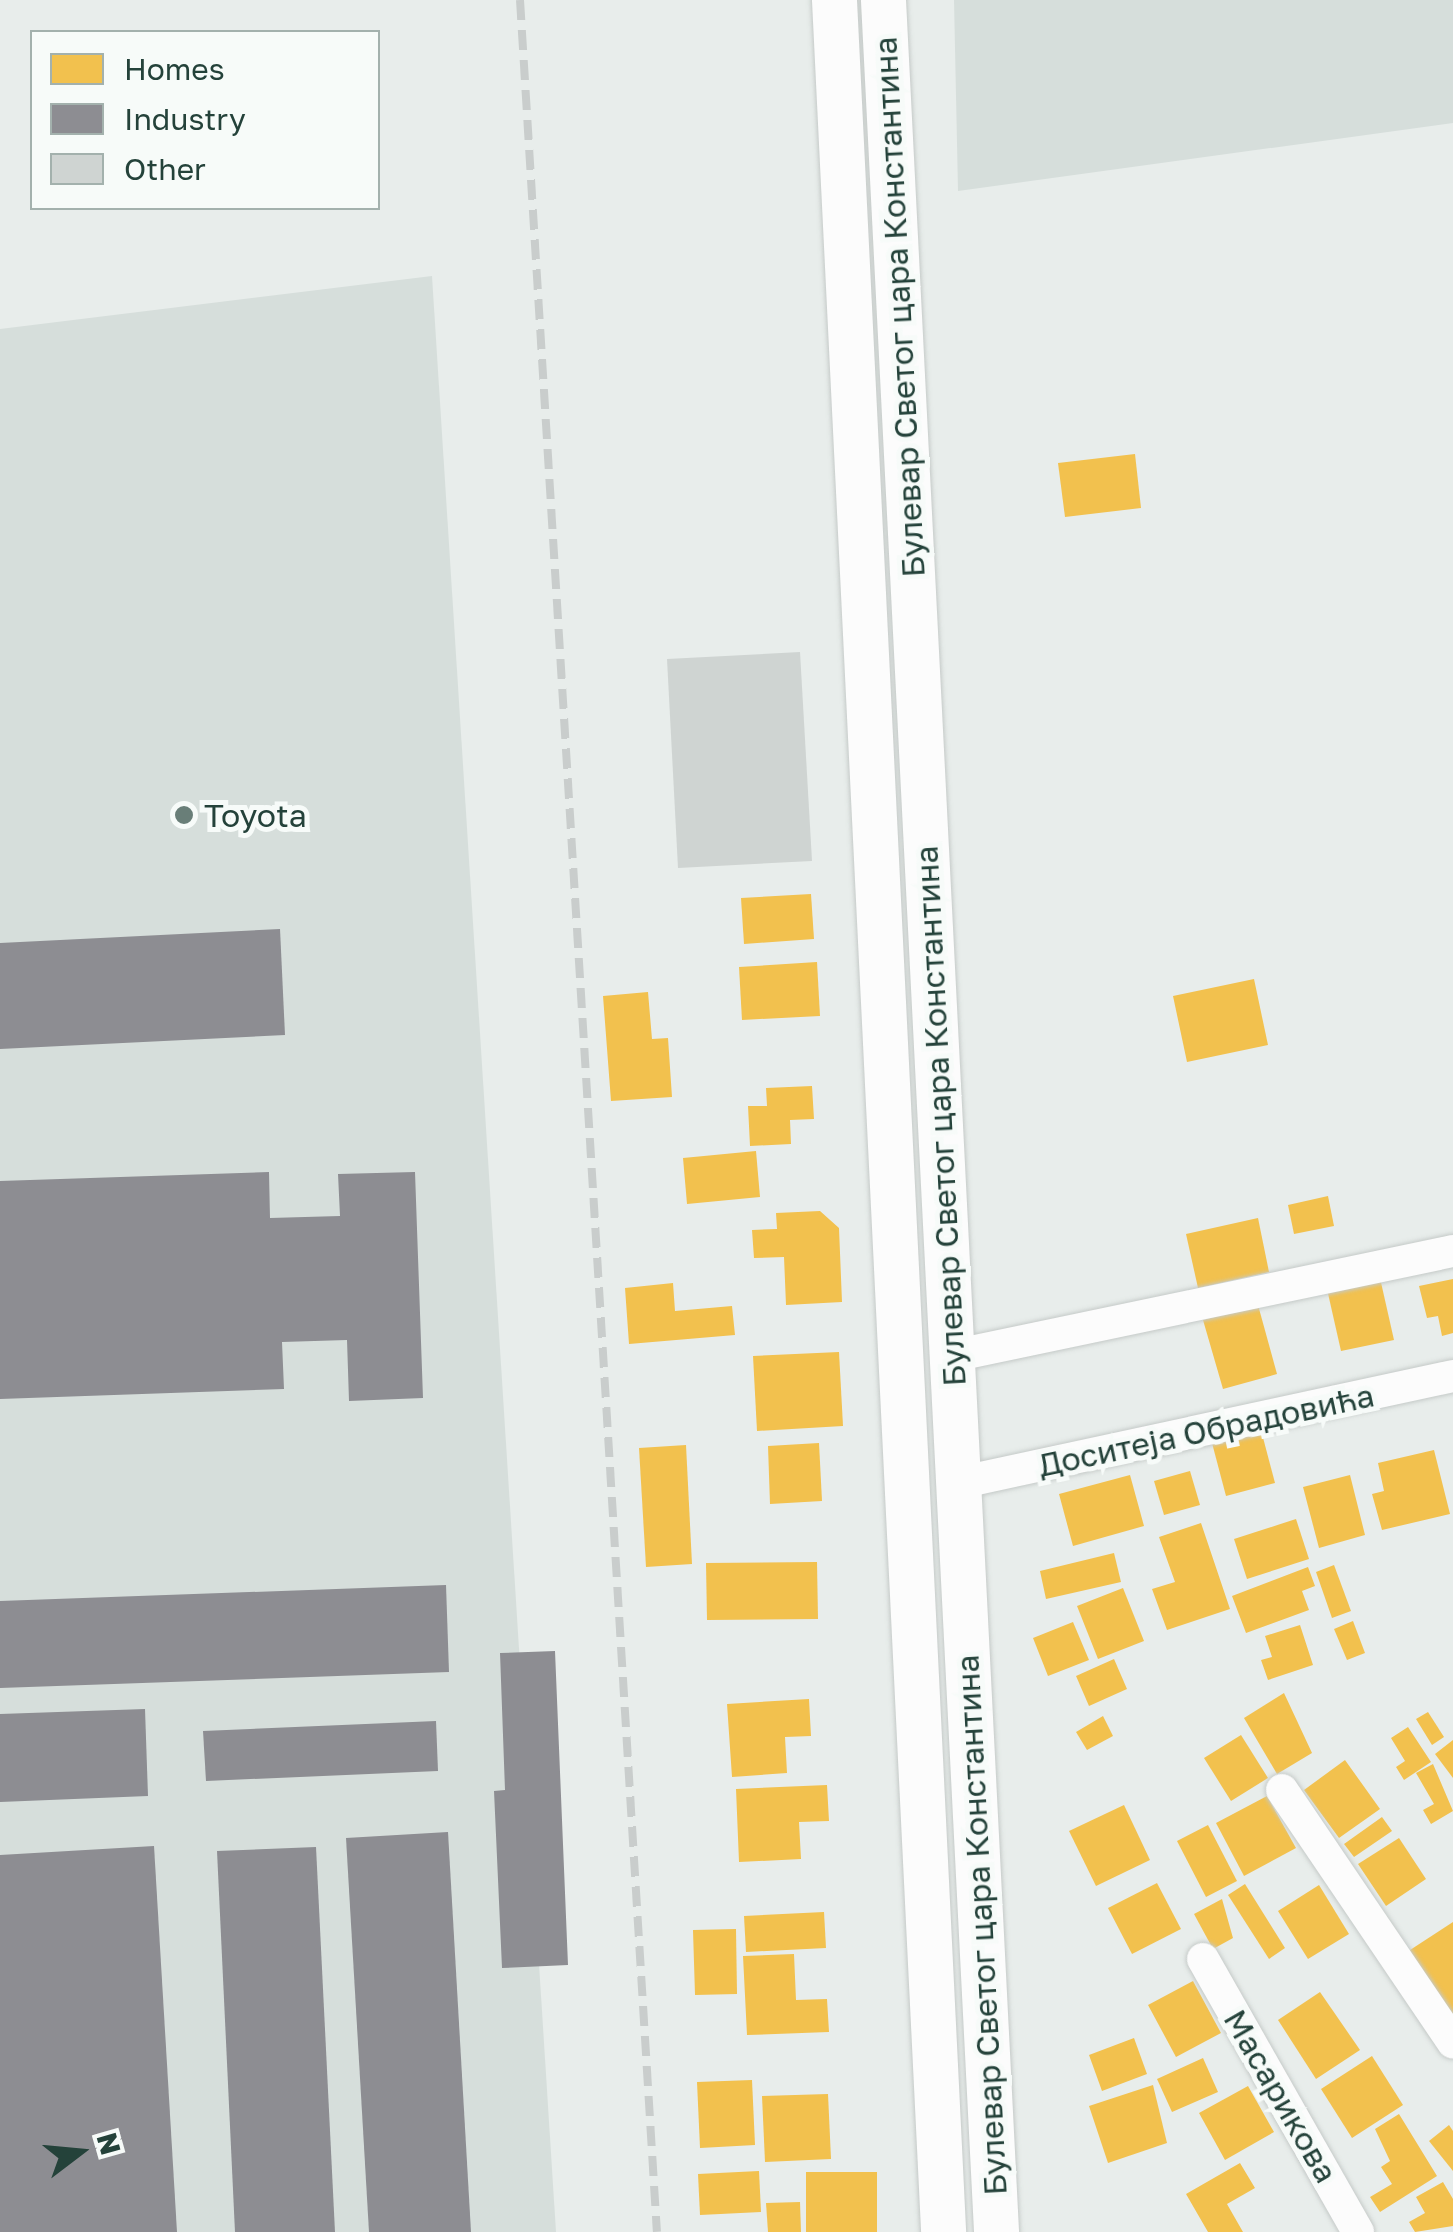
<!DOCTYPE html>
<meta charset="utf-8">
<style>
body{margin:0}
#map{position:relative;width:1453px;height:2232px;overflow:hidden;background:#e8edeb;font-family:"Golos Text",sans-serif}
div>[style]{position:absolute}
.built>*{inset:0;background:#d6dedb}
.homes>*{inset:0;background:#f2c14e}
.industry>*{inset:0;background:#8d8d92}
.building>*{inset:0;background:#cfd4d2}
.roads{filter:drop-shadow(0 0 2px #c5cac8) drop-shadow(0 0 2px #c5cac8)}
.street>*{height:32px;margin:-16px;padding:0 16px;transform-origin:16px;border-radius:16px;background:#fcfcfc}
.secondary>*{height:45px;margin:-22.5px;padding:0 22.5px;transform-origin:22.5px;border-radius:22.5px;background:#fcfcfc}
.rail>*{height:8px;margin-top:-4px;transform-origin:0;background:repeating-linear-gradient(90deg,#c9cdcc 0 20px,transparent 0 30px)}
.dots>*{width:28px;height:28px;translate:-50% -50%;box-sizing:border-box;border:5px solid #f7fbf9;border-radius:50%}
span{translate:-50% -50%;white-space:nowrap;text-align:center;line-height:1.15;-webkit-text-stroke:10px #f7fbf9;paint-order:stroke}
.street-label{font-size:32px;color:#24423a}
.poi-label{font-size:32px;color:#24423a}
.left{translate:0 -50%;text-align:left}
.legend{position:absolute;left:30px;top:30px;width:350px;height:180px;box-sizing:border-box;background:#f7fbf9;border:2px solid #a3b1ad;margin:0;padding:12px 18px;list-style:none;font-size:30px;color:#24423a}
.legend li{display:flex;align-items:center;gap:20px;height:50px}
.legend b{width:50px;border:2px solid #a3b1ad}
.north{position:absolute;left:30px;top:2102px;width:100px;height:100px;-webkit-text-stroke:8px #f7fbf9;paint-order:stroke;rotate:74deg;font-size:28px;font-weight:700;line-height:40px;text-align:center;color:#24423a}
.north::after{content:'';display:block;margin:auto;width:35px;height:45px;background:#24423a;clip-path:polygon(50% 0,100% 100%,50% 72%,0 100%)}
</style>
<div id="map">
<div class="built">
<i style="clip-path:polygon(954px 0,1453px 0,1453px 123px,958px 191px)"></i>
<i style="clip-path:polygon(432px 276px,556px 2232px,0 2232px,0 329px)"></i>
</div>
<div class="homes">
<i style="clip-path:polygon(1135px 454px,1141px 508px,1065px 517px,1058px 463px)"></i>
<i style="clip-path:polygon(811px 894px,814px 939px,744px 944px,741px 898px)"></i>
<i style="clip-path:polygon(817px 962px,820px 1016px,742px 1020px,739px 967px)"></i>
<i style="clip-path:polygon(1254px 979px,1268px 1045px,1187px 1062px,1173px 996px)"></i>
<i style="clip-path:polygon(648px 992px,652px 1039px,668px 1038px,672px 1097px,611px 1101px,603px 996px)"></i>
<i style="clip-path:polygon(812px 1086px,814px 1119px,790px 1120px,791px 1144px,750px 1146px,748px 1106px,767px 1106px,766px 1088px)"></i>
<i style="clip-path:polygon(756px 1151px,760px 1197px,687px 1204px,683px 1158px)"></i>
<i style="clip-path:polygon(1328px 1196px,1334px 1226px,1294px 1234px,1288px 1205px)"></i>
<i style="clip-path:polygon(820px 1211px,839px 1228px,842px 1302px,786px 1305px,784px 1257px,754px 1258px,752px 1230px,777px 1229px,776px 1213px)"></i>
<i style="clip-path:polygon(1258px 1218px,1269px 1272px,1198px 1288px,1186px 1234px)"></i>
<i style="clip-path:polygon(1380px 1278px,1394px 1340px,1341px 1351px,1327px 1289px)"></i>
<i style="clip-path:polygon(1453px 1279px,1453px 1333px,1442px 1336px,1438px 1316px,1427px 1318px,1419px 1286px)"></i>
<i style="clip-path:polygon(673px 1283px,675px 1311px,732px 1306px,735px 1335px,629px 1344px,625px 1288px)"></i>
<i style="clip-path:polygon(1258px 1305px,1277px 1374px,1223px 1389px,1203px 1320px)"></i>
<i style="clip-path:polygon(839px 1352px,843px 1426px,757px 1431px,753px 1356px)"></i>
<i style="clip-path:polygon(1261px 1430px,1275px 1483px,1226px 1496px,1212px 1443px)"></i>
<i style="clip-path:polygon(819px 1443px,822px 1501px,770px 1504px,768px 1446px)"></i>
<i style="clip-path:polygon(686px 1445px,692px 1564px,646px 1567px,639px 1448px)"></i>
<i style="clip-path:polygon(1434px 1450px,1450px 1514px,1382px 1530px,1372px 1494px,1384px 1491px,1378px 1463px)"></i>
<i style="clip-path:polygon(1190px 1471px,1200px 1505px,1164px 1515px,1154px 1481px)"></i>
<i style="clip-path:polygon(1130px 1475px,1144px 1526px,1073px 1546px,1059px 1494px)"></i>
<i style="clip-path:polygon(1350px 1475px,1365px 1535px,1319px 1548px,1303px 1487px)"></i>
<i style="clip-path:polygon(1296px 1519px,1309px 1559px,1247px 1579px,1234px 1539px)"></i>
<i style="clip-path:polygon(1201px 1523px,1230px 1609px,1167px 1630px,1152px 1589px,1175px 1582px,1159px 1537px)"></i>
<i style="clip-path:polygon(1114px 1553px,1121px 1582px,1046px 1599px,1040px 1571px)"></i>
<i style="clip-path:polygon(817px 1562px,818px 1619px,707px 1620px,706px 1563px)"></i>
<i style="clip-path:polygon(1334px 1565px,1351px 1611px,1332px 1618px,1316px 1572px)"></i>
<i style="clip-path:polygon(1308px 1567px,1315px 1586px,1302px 1591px,1309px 1610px,1246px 1633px,1232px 1596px)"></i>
<i style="clip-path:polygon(1123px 1588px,1144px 1641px,1098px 1659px,1077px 1606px)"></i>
<i style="clip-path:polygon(1353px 1621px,1365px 1653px,1347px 1660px,1334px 1629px)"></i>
<i style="clip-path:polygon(1073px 1622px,1089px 1660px,1048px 1676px,1033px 1638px)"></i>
<i style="clip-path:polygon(1300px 1625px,1313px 1665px,1268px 1680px,1261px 1660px,1272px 1657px,1265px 1636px)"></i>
<i style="clip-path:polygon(1114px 1659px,1127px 1689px,1089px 1706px,1076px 1676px)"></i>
<i style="clip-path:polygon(1284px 1693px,1312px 1753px,1277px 1774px,1244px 1718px)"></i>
<i style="clip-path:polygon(809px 1699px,811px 1736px,785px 1737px,787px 1773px,732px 1777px,727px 1704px)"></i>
<i style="clip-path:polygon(1428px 1712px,1444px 1737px,1432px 1745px,1416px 1719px)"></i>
<i style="clip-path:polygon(1103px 1716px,1113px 1736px,1087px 1750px,1076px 1732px)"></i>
<i style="clip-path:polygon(1408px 1727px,1431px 1762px,1404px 1780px,1396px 1767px,1405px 1761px,1391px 1738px)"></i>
<i style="clip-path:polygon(1241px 1735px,1268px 1778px,1231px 1801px,1204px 1758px)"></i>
<i style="clip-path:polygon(1453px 1740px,1453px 1778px,1435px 1754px)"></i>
<i style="clip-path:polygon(1345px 1760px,1380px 1809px,1339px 1838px,1304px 1790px)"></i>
<i style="clip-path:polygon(1433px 1764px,1453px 1811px,1431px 1824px,1423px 1810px,1434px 1804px,1416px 1773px)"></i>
<i style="clip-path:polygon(827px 1785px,829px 1821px,799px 1822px,801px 1859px,739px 1862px,736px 1789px)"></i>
<i style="clip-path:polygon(1267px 1796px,1296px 1848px,1244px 1876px,1216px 1823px)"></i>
<i style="clip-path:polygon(1124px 1805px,1150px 1860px,1096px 1886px,1069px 1831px)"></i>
<i style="clip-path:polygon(1382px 1817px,1392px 1831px,1354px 1857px,1344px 1844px)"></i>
<i style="clip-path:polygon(1208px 1825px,1237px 1881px,1206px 1897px,1177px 1841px)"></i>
<i style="clip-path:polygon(1399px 1838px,1426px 1879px,1386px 1906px,1358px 1864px)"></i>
<i style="clip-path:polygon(1157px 1883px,1181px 1929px,1132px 1954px,1108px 1908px)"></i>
<i style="clip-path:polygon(1245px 1884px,1285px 1948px,1269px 1959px,1228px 1895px)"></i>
<i style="clip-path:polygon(1319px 1885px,1349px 1934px,1308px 1959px,1278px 1911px)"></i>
<i style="clip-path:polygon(1222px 1899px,1233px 1938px,1213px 1949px,1194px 1914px)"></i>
<i style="clip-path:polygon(824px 1912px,826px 1948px,746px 1952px,744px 1916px)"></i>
<i style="clip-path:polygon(1453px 1922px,1453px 2013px,1449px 2016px,1407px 1952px)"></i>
<i style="clip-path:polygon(736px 1929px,737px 1994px,695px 1995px,693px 1930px)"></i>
<i style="clip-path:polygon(794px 1954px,796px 2000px,827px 1999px,829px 2032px,747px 2035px,743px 1956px)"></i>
<i style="clip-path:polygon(1193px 1981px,1221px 2033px,1176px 2057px,1148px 2005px)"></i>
<i style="clip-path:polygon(1320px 1992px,1360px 2050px,1316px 2079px,1278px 2020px)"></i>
<i style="clip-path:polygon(1134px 2038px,1147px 2074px,1102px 2091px,1089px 2055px)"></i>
<i style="clip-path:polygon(1372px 2056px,1403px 2105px,1352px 2138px,1321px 2089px)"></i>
<i style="clip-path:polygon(1203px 2058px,1218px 2092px,1172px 2112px,1157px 2079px)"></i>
<i style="clip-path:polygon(752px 2080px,755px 2145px,700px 2148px,697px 2082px)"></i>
<i style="clip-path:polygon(1153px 2085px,1167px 2143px,1108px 2163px,1089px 2106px)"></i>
<i style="clip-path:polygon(1248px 2086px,1274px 2132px,1225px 2160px,1199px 2113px)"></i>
<i style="clip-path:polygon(828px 2094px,831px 2159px,765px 2162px,762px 2096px)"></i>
<i style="clip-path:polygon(1399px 2114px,1437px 2176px,1380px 2212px,1370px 2197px,1392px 2184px,1381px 2167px,1390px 2161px,1375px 2129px)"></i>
<i style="clip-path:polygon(1449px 2125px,1453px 2131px,1453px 2171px,1429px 2141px)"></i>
<i style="clip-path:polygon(1240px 2163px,1255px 2188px,1227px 2204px,1243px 2232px,1208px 2232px,1186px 2194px)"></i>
<i style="clip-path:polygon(759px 2171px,761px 2212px,700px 2215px,698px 2174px)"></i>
<i style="clip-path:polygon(806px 2172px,877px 2172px,877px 2232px,806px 2232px)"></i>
<i style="clip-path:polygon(1443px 2182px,1453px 2199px,1453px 2226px,1415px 2232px,1409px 2222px,1425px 2213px,1416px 2197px)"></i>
<i style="clip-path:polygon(800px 2202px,801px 2232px,768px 2232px,766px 2203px)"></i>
</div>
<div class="industry">
<i style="clip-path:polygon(280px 929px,285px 1035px,0 1049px,0 943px)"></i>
<i style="clip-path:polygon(269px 1172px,270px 1218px,340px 1216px,338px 1174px,415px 1172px,423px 1398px,349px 1401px,347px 1340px,282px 1342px,284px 1389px,0 1399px,0 1181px)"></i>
<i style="clip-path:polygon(446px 1585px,449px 1672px,0 1688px,0 1601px)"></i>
<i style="clip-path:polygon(555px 1651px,568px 1965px,502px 1968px,494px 1791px,505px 1790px,500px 1653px)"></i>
<i style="clip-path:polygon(145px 1709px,148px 1796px,0 1802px,0 1714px)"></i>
<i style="clip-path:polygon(436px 1721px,438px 1771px,206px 1781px,203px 1731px)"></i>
<i style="clip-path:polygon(448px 1832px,471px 2232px,369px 2232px,346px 1838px)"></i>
<i style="clip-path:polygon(154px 1846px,177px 2232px,0 2232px,0 1855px)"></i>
<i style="clip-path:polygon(316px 1847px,335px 2232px,235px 2232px,217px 1851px)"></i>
</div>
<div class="building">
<i style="clip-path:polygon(800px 652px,812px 861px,678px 868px,667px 659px)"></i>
</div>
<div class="roads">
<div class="street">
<i style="left:952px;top:1356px;width:512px;rotate:-11.84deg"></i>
<i style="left:958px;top:1483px;width:506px;rotate:-12.2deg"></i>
<i style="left:1282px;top:1790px;width:305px;rotate:55.9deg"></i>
<i style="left:1203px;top:1959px;width:314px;rotate:60.4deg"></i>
</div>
<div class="secondary">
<i style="left:834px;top:0;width:2235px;rotate:87.2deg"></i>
<i style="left:883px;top:0;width:2235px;rotate:87.1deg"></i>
</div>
</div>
<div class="rail">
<i style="left:520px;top:0;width:2236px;rotate:86.49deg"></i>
</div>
<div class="dots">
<i style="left:184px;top:815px;background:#697e78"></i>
</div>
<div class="street-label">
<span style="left:899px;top:307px;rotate:-93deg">Булевар Светог цара Константина</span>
<span style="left:940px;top:1116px;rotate:-93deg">Булевар Светог цара Константина</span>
<span style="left:1206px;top:1430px;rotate:-12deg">Доситеја Обрадовића</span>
<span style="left:981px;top:1925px;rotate:-93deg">Булевар Светог цара Константина</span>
<span style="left:1281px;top:2096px;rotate:60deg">Масарикова</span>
</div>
<div class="poi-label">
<span class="left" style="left:204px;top:815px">Toyota</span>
</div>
<ul class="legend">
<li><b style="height:28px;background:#f2c14e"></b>Homes</li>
<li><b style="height:28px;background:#8d8d92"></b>Industry</li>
<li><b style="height:28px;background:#cfd4d2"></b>Other</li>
</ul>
<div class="north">N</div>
</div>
